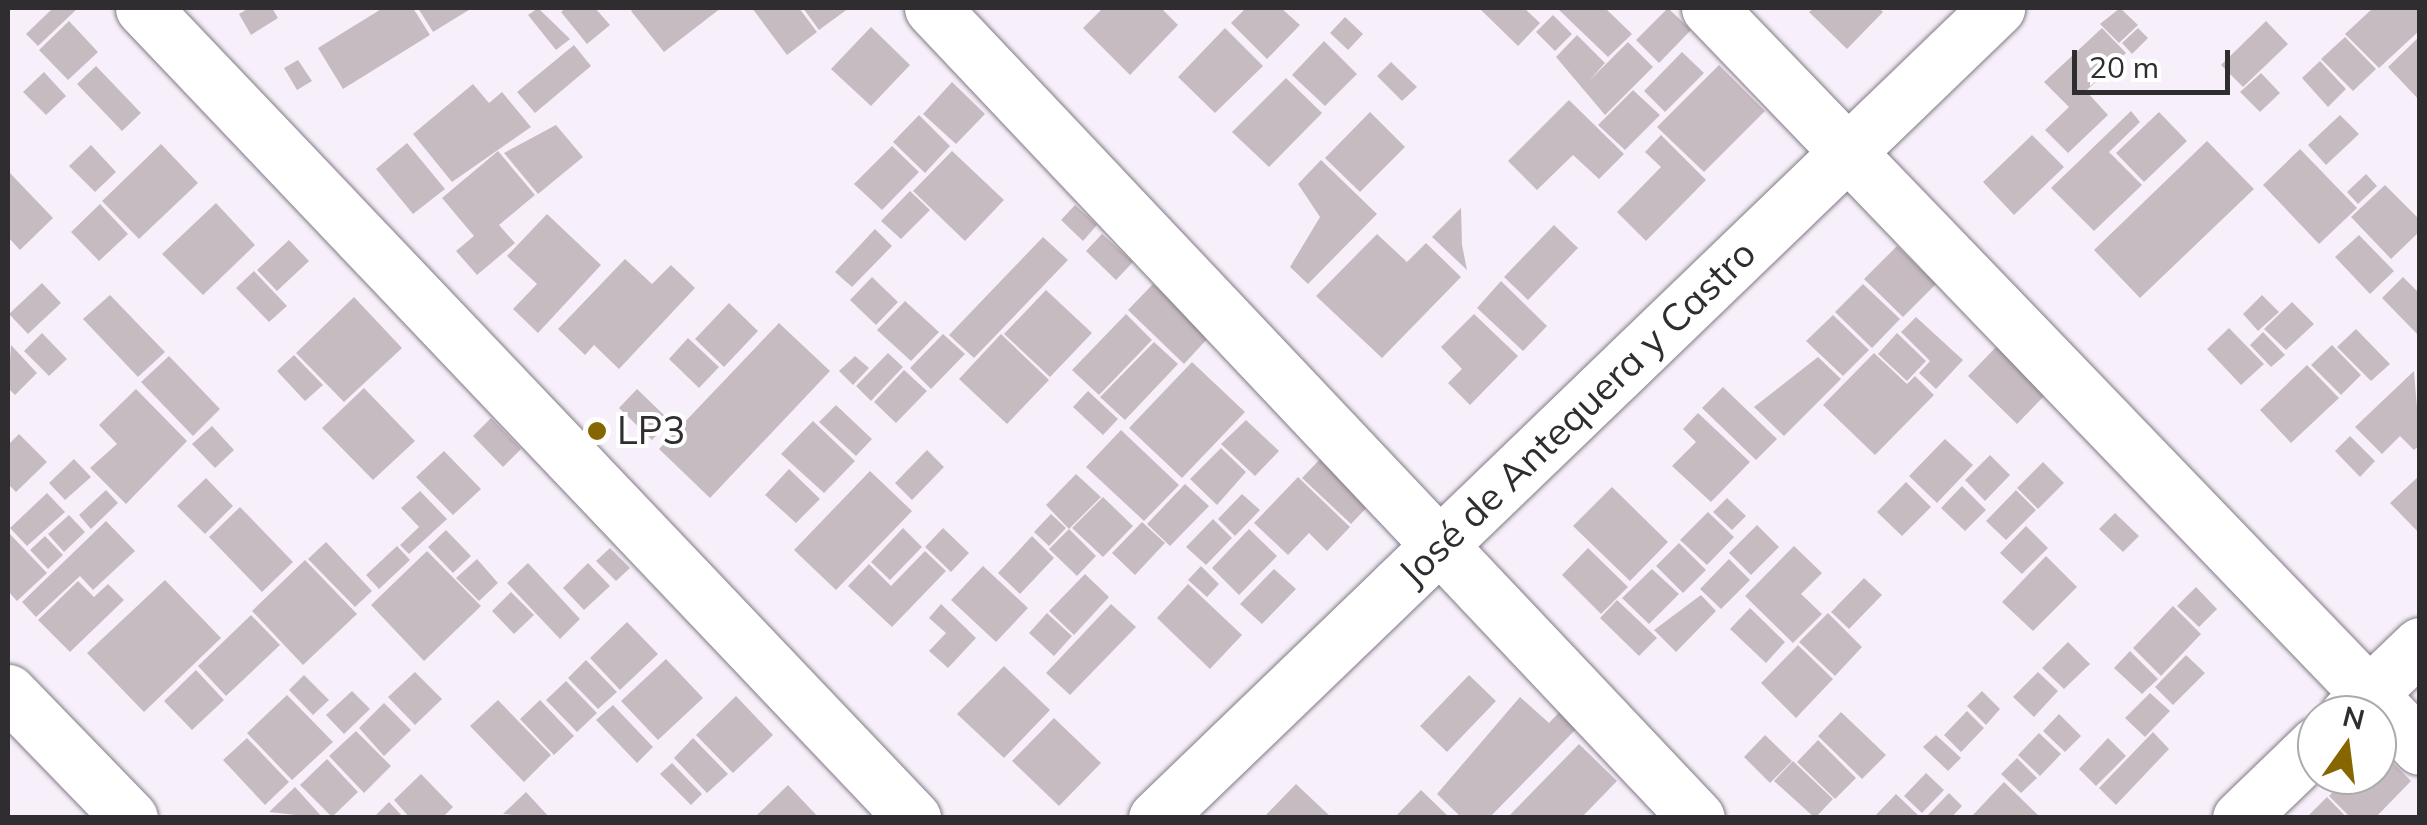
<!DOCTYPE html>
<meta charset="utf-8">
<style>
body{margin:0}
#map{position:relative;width:2427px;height:825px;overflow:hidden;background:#f7f0fa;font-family:Mulish,sans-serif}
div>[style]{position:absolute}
.building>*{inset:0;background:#c7bbc2}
.roads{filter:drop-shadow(0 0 2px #817a84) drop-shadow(0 0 2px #817a84)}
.street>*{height:55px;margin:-27.5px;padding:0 27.5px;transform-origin:27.5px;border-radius:27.5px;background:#fff}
.dots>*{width:28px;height:28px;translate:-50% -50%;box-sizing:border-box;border:5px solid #fff;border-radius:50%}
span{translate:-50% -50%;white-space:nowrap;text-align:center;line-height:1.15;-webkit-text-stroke:8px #fff;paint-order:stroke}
.street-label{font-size:38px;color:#2f2d30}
.poi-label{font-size:38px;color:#2f2d30}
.left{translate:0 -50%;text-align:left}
.frame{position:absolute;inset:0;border:10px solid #2f2d30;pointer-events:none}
.north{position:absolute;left:2297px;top:695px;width:100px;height:100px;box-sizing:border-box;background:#fff;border:2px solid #acabac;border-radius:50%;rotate:14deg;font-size:28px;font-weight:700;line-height:40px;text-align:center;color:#2f2d30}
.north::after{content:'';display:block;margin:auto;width:35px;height:45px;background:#866600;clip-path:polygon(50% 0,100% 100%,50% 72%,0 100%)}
.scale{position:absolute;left:2072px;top:50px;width:158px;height:45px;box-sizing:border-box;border:5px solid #2f2d30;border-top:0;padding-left:12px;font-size:30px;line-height:35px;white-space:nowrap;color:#2f2d30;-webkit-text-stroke:8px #fff;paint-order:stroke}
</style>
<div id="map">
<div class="building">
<i style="clip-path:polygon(53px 8px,78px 8px,38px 46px,26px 34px)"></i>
<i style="clip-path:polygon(249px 8px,272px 8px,278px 18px,251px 35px,239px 14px)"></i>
<i style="clip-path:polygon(383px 8px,413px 8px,430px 35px,343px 89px,318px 48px)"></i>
<i style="clip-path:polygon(418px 8px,472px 8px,433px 32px)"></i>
<i style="clip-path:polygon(538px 8px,570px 39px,556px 50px,528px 15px)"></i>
<i style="clip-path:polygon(566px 8px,595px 8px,610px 25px,587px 44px,561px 12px)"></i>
<i style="clip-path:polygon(721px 8px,664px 52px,631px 11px,635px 8px)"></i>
<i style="clip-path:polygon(752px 8px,799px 8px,817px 32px,787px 55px)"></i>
<i style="clip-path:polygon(803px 8px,849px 8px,819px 30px)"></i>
<i style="clip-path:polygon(1103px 8px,1161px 8px,1178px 25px,1130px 75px,1083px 28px)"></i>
<i style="clip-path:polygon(1246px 8px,1281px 8px,1300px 25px,1267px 59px,1231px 23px)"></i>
<i style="clip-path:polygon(1524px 8px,1540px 23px,1518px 46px,1481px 10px)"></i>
<i style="clip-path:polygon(1557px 8px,1605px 8px,1632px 34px,1608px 57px)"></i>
<i style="clip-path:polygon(1668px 8px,1691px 30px,1659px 63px,1636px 40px)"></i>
<i style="clip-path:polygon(1814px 8px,1879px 8px,1883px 12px,1847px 49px,1809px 12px)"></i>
<i style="clip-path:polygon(2120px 8px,2138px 25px,2119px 43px,2100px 24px)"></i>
<i style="clip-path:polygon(2373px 8px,2420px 8px,2420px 30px,2379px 68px,2345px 34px)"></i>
<i style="clip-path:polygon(1553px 15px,1572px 34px,1555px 51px,1536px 32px)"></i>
<i style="clip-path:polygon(1345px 17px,1363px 34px,1348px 50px,1330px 33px)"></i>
<i style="clip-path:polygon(69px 21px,98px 52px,68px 80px,39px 50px)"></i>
<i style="clip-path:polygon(2266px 21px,2288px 44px,2243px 87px,2221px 65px)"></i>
<i style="clip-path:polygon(871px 27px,910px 65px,871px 106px,831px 69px)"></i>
<i style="clip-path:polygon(1225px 28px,1263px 66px,1215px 113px,1178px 77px)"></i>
<i style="clip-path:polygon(2102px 28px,2126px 53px,2086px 91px,2108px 115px,2068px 153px,2045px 130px,2069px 107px,2044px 82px)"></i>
<i style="clip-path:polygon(2138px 28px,2148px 38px,2132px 54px,2122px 43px)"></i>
<i style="clip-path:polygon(1577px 35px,1605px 63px,1589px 81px,1628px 42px,1653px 67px,1605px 115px,1556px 57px)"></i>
<i style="clip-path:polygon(2420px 36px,2420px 101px,2388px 67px)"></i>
<i style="clip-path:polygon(2345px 37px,2376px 69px,2353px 91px,2321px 59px)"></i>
<i style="clip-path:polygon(1324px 41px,1357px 74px,1325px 106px,1292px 75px)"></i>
<i style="clip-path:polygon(574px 45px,591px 66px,535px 113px,517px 92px)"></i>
<i style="clip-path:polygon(1682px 52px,1704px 73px,1665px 112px,1644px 91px)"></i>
<i style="clip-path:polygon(298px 60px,312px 81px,297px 90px,284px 68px)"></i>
<i style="clip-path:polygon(2320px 61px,2346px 89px,2328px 107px,2302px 78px)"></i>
<i style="clip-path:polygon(1391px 62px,1417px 87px,1402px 101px,1377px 76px)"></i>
<i style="clip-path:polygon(1719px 65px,1765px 111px,1704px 172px,1657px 127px)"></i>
<i style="clip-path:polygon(96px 66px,141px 113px,122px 131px,77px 84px)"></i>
<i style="clip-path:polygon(44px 72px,66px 96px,46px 115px,23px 92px)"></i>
<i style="clip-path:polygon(2261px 73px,2280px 93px,2260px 112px,2240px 92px)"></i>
<i style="clip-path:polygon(1286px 78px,1322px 113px,1269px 167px,1232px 132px)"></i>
<i style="clip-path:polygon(952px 82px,985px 114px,956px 144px,923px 114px)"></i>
<i style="clip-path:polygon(473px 84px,489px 103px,502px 92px,531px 127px,452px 182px,413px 134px)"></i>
<i style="clip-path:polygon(1633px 90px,1660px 115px,1625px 150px,1598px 125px)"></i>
<i style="clip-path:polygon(1569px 100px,1624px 154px,1599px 179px,1573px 155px,1537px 190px,1508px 161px)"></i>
<i style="clip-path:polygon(2131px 111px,2140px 122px,2109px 152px,2142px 185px,2094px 231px,2051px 188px)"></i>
<i style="clip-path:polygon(1370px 112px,1405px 147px,1360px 192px,1325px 158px)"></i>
<i style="clip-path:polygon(2159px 112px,2187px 141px,2144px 182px,2116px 153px)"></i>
<i style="clip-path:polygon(919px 115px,950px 146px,925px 173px,893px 142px)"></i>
<i style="clip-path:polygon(2340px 115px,2359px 134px,2326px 165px,2308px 145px)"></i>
<i style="clip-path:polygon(556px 125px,583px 157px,538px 194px,504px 153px)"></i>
<i style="clip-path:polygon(1661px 135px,1706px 180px,1646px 241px,1617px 212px,1661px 167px,1645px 152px)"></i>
<i style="clip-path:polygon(2032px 135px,2064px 167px,2014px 215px,1983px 182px)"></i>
<i style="clip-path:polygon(2207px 141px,2254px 189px,2140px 298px,2094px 250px)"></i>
<i style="clip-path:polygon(407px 143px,445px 189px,413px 214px,376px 169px)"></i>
<i style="clip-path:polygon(161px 144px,198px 183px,139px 239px,102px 201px)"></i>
<i style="clip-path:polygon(91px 145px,116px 172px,95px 192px,69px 166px)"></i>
<i style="clip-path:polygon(892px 146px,919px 172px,882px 210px,854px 184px)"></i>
<i style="clip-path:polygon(2300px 149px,2357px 208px,2319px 244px,2263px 185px)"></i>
<i style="clip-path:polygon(498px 151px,535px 195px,499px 225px,515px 243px,477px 275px,456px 251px,474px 236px,442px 198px)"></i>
<i style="clip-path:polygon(952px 151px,1004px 200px,965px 241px,913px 191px)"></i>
<i style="clip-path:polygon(1321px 160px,1377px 214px,1308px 284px,1290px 267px,1320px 217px,1298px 184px)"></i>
<i style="clip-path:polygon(8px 171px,53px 218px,20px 250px,8px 237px)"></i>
<i style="clip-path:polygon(2366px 174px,2377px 186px,2358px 204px,2347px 192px)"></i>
<i style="clip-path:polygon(2385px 185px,2420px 220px,2420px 231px,2391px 259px,2351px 217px)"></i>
<i style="clip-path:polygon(910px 191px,930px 210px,901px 239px,881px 221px)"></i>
<i style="clip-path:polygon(216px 203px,255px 245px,203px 295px,162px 254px)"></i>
<i style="clip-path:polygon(100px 204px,128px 234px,99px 261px,71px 232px)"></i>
<i style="clip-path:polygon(1075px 205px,1097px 225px,1083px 241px,1061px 220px)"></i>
<i style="clip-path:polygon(1461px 208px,1462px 245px,1467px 270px,1432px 237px)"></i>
<i style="clip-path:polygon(547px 214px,601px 265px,538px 333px,513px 309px,537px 284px,507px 256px)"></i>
<i style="clip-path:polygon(1554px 225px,1578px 248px,1528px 300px,1504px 277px)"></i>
<i style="clip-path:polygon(875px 229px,892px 246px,852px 287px,835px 272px)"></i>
<i style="clip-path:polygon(1102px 234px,1133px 262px,1116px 280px,1086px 251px)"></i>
<i style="clip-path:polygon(1377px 234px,1407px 262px,1426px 243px,1461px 277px,1382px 358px,1316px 296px)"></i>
<i style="clip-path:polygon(2359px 235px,2394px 271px,2370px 294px,2335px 257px)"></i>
<i style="clip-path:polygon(1043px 237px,1068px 260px,974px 358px,949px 335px)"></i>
<i style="clip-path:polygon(289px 240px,309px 261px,277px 291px,257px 270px)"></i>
<i style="clip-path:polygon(1897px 246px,1936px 284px,1903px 317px,1864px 279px)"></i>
<i style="clip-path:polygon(625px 259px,652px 284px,671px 265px,695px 288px,619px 369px,594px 345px,585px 355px,558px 329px)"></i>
<i style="clip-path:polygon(254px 271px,287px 306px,269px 322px,236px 288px)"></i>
<i style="clip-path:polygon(872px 277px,898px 302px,876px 325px,850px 300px)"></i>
<i style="clip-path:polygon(2403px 277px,2420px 294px,2420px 337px,2382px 298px)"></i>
<i style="clip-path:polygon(1501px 281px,1547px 326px,1523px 351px,1477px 308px)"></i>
<i style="clip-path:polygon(42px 283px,61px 303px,28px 334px,9px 314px)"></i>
<i style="clip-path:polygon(1153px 284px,1209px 337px,1184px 364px,1128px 310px)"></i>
<i style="clip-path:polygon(1863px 284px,1900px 319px,1872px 348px,1835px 312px)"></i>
<i style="clip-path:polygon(1046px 290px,1092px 333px,1050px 377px,1004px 334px)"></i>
<i style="clip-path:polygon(110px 295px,165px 352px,138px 377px,83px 319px)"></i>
<i style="clip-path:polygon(2262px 295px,2279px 312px,2258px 331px,2243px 314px)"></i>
<i style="clip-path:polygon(354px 297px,402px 348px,344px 402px,296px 353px)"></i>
<i style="clip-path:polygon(905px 301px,939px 332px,911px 361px,877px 330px)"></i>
<i style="clip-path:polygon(2292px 302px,2314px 324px,2286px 350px,2264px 329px)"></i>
<i style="clip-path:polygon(729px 303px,758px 331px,724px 367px,695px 339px)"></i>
<i style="clip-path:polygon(1126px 314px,1152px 340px,1099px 395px,1072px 370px)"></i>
<i style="clip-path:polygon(1474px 314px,1518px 356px,1470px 405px,1448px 383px,1462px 369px,1441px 347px)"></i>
<i style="clip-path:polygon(1833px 315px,1869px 350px,1843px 376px,1806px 341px)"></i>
<i style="clip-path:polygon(1916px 317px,1963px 360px,1936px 389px,1919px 373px,1930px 361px,1901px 332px)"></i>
<i style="clip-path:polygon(779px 323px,830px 371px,710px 498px,659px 449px)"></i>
<i style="clip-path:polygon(2229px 328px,2264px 364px,2241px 385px,2207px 349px)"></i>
<i style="clip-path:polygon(2356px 329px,2390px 364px,2371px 381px,2337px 347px)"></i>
<i style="clip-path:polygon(2263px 332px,2285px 355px,2271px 367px,2250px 345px)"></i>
<i style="clip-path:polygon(42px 333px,67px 359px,49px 376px,24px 351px)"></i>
<i style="clip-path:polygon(1897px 333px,1926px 361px,1907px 381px,1878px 354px)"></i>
<i style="clip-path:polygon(943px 334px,965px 354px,931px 389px,910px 368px)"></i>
<i style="clip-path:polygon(1001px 334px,1049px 380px,1007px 424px,959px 379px)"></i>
<i style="clip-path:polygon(688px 338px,719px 367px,699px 388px,669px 359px)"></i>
<i style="clip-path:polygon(1154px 342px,1178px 364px,1125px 420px,1100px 397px)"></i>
<i style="clip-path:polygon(11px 345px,37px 373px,15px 395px,8px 388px)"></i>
<i style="clip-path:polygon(2332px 345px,2361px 375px,2341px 395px,2311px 365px)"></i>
<i style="clip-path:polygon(1997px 346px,2046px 394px,2017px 424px,1968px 376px)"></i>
<i style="clip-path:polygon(888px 353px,903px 367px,871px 401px,856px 386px)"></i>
<i style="clip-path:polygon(1874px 353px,1907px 384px,1915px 376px,1934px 395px,1875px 455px,1823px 405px)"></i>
<i style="clip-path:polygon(294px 355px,323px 385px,305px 401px,277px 371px)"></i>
<i style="clip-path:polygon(169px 356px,220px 409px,193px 436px,141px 382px)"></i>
<i style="clip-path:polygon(855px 356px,869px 368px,853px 385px,839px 371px)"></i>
<i style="clip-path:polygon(1818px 357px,1841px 379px,1784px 436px,1754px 407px)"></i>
<i style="clip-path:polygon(1192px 362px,1245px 412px,1182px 478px,1129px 428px)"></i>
<i style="clip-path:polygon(2307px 365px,2339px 398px,2291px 443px,2260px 410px)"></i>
<i style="clip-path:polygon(904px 370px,927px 391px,896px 423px,874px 402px)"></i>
<i style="clip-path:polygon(2414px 371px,2420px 445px,2414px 450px,2400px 436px,2382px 454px,2355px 427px)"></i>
<i style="clip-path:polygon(1723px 387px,1777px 439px,1756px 460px,1702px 408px)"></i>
<i style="clip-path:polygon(364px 388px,415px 441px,373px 480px,322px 428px)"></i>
<i style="clip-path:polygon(136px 389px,187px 441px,126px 504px,90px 468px,117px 444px,99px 425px)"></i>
<i style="clip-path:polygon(637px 389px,670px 421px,652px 440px,619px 408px)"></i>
<i style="clip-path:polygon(1088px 391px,1118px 419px,1103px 435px,1073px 407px)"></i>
<i style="clip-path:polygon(836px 405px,872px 439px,856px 456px,819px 422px)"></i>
<i style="clip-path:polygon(1698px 413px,1750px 462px,1711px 502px,1672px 466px,1696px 442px,1683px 429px)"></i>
<i style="clip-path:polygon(491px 418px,521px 449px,503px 467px,473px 436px)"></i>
<i style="clip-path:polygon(1246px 420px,1279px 451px,1255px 476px,1221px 444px)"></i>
<i style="clip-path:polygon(813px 421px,855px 461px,824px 493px,781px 454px)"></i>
<i style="clip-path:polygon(212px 426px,234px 450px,215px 468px,192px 444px)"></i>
<i style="clip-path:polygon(1121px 430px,1179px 485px,1144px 521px,1086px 467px)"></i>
<i style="clip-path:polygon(19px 434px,47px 462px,16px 492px,8px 484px,8px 445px)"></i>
<i style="clip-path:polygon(2350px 436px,2375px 461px,2360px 477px,2335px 451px)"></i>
<i style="clip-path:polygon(1945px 439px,1973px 465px,1937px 503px,1909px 476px)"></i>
<i style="clip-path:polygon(1221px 448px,1246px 472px,1217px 505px,1190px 479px)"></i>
<i style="clip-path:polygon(927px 450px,944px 467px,912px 500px,895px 483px)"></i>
<i style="clip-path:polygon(444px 451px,481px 489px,453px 515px,416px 477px)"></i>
<i style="clip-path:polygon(1990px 455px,2010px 475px,1985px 501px,1965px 480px)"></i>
<i style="clip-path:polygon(1323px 456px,1372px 502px,1351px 524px,1302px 478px)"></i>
<i style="clip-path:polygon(74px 459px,91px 477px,65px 500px,49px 483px)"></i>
<i style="clip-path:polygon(2043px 462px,2064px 483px,2038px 509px,2017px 488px)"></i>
<i style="clip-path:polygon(789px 469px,820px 499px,796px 523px,765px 495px)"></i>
<i style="clip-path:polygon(870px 471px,912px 511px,836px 590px,794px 550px)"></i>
<i style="clip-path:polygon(1076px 474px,1101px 497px,1069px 529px,1046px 505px)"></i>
<i style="clip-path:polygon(2420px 475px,2420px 534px,2390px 503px)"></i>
<i style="clip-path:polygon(1298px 477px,1350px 527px,1327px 551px,1309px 533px,1288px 555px,1254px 523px)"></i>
<i style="clip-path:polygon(206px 478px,233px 506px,205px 534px,177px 506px)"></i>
<i style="clip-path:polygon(1906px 482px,1931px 507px,1902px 536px,1877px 512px)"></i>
<i style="clip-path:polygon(1185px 484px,1209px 506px,1170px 546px,1147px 524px)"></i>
<i style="clip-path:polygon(1962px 486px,1986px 510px,1965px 531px,1941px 508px)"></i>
<i style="clip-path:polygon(1612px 487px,1668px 542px,1630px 581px,1573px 526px)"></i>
<i style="clip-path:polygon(106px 490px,118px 503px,91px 529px,79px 515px)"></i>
<i style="clip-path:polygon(2016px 490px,2036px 510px,2006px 540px,1986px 521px)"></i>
<i style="clip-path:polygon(420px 491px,447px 519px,409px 554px,400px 545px,419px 527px,401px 508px)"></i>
<i style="clip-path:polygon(47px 493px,65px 512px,27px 546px,10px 528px)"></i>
<i style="clip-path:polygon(1242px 494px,1260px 510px,1235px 536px,1218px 519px)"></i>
<i style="clip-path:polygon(1103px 497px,1133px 526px,1103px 557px,1072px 528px)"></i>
<i style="clip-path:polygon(1727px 498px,1746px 516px,1732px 530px,1713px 512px)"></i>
<i style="clip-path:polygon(240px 507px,293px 562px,262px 592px,209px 537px)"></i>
<i style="clip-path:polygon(1708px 512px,1734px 537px,1707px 565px,1680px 540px)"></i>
<i style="clip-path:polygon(2115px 513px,2139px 536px,2123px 552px,2099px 529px)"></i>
<i style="clip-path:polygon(1051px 514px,1066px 528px,1049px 546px,1034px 532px)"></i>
<i style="clip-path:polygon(69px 515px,85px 532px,64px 552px,48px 534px)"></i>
<i style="clip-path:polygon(1213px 519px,1232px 538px,1206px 565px,1186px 547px)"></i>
<i style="clip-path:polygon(106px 521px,135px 551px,93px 590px,80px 576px,36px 617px,22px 602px)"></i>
<i style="clip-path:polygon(1142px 522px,1165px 543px,1135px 575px,1112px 553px)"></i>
<i style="clip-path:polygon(1757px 525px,1779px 547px,1751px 575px,1729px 553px)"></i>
<i style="clip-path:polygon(2026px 526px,2048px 548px,2022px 574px,2000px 553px)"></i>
<i style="clip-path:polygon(903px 528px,922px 547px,890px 580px,871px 562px)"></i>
<i style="clip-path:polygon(943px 528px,969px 553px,951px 572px,925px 547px)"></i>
<i style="clip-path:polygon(1069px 529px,1096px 556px,1077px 576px,1049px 549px)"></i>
<i style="clip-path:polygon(1249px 529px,1277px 556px,1239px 595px,1212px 568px)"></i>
<i style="clip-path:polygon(446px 530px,471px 556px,453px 573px,428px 547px)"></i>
<i style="clip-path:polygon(8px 532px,47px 573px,17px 601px,8px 591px)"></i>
<i style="clip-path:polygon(45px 536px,63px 555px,48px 569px,30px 550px)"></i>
<i style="clip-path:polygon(1032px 536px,1054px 558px,1020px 594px,998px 573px)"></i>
<i style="clip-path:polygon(326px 542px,372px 591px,355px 607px,308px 559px)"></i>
<i style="clip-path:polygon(1679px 543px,1706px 570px,1683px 593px,1656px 566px)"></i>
<i style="clip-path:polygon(397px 546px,410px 560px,379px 589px,366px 575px)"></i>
<i style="clip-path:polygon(1794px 546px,1822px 573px,1801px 594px,1822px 614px,1793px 643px,1745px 596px)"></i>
<i style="clip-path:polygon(610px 548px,630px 568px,616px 581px,596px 561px)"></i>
<i style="clip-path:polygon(1588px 548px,1628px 587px,1601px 614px,1562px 575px)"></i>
<i style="clip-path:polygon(427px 551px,481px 606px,424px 661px,371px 605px)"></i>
<i style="clip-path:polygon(925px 551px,946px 571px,892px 627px,848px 586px,869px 564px,891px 586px)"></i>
<i style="clip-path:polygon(2046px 556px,2077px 587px,2033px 631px,2002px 602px)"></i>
<i style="clip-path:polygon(477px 559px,498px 583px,479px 601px,456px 578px)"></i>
<i style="clip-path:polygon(1729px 559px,1750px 580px,1721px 609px,1700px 589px)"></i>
<i style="clip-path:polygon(305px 560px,357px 614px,303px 665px,252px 611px)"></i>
<i style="clip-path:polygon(528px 563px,580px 619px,560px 639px,507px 583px)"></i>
<i style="clip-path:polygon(588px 563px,610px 586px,584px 610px,563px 588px)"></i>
<i style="clip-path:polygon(983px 566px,1028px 608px,996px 642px,951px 600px)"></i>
<i style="clip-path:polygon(1201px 566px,1219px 584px,1207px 597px,1188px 580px)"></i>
<i style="clip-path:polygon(1274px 569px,1296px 589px,1262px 624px,1240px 604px)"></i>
<i style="clip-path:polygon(1652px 569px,1679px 594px,1649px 624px,1622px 598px)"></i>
<i style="clip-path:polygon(1085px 574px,1109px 597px,1074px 635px,1049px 611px)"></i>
<i style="clip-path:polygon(1864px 578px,1882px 595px,1849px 629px,1831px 612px)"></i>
<i style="clip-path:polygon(165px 580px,221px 638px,144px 712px,87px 653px)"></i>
<i style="clip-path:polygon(78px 581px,94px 597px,108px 584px,124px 600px,70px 652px,38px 620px)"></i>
<i style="clip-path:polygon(1188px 584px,1242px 635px,1210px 669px,1157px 618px)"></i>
<i style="clip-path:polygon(2196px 587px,2217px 609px,2199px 627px,2177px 606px)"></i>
<i style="clip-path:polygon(511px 592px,534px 615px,514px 634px,492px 611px)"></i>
<i style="clip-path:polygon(1701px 595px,1716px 611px,1676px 652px,1654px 630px)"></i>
<i style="clip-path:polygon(1617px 600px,1657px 638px,1639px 656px,1600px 618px)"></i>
<i style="clip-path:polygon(941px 604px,976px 638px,948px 668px,929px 651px,946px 633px,929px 618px)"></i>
<i style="clip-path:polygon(1111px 604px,1136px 627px,1070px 695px,1046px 673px)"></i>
<i style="clip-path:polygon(2173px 606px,2201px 634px,2161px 676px,2133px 648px)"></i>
<i style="clip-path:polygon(1750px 608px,1785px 642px,1766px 663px,1730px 629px)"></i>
<i style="clip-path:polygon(1047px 613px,1072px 636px,1054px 656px,1029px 633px)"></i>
<i style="clip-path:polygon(1828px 613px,1862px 647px,1835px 676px,1799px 642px)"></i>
<i style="clip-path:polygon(251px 615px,280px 645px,226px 696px,198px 666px)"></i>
<i style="clip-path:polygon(627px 622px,658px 654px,620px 690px,590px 658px)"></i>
<i style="clip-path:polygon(2068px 642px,2090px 664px,2064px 689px,2042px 668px)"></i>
<i style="clip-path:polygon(1798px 645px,1833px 679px,1796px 718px,1761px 683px)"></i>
<i style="clip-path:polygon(2130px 651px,2158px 679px,2142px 694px,2114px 668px)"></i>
<i style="clip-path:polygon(2186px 655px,2205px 673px,2173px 705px,2155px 687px)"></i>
<i style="clip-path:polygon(666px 659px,703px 698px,658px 740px,621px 701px)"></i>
<i style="clip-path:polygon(586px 660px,617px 692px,598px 709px,568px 678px)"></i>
<i style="clip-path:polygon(1004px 666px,1050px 710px,1004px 758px,957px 714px)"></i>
<i style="clip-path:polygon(196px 670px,224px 700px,192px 730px,164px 701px)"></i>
<i style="clip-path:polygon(415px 672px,442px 699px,415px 725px,388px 697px)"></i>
<i style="clip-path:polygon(2038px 672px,2058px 691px,2034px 717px,2013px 697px)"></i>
<i style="clip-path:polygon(304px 675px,329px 700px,313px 715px,289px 690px)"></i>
<i style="clip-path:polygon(1469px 675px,1496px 701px,1447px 752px,1420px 726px)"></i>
<i style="clip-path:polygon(566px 681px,597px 713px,577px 732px,546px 700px)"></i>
<i style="clip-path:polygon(352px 691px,370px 709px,344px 734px,326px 715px)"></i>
<i style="clip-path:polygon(1982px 691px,2000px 709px,1986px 725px,1967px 706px)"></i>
<i style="clip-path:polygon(2150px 693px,2170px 711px,2145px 737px,2125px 718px)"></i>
<i style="clip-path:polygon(287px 695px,333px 742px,292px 780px,247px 733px)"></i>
<i style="clip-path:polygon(736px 696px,773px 735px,733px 773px,696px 735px)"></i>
<i style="clip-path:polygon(1520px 697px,1549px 723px,1563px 708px,1580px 725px,1489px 818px,1462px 818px,1437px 794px)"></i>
<i style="clip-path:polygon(498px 700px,551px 755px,524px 782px,470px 726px)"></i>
<i style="clip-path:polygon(540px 700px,574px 736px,554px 755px,520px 719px)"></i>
<i style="clip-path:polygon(384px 703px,411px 730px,384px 756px,359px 728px)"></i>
<i style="clip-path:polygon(613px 705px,653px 747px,637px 763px,596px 720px)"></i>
<i style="clip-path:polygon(1967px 711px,1984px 728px,1961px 752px,1944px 735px)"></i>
<i style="clip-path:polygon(1841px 712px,1886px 755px,1862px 779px,1818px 736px)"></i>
<i style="clip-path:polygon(2059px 714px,2081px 736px,2065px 752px,2043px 731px)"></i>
<i style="clip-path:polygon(1054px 718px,1101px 763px,1059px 806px,1012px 761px)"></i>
<i style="clip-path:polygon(356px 731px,391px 766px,364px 793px,329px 756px)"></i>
<i style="clip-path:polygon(2153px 732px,2169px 749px,2116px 805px,2099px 788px)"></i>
<i style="clip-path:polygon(2039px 733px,2061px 754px,2040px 776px,2018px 755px)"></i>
<i style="clip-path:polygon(1765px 735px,1792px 761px,1770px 783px,1744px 757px)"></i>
<i style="clip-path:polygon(1936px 735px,1961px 758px,1948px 771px,1923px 747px)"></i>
<i style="clip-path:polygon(247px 738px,289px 782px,265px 805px,223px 760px)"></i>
<i style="clip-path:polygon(693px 738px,728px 774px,707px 793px,674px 758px)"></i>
<i style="clip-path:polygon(2108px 738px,2126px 756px,2096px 786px,2079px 769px)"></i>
<i style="clip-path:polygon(1818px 740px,1856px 778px,1835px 799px,1797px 762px)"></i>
<i style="clip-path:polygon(1579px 744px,1617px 781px,1581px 818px,1507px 818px)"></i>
<i style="clip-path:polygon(2377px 747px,2411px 781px,2375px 818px,2351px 818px,2329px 796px,2350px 775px,2377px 775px)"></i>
<i style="clip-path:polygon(2017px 758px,2037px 778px,2021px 793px,2001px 774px)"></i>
<i style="clip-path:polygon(327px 759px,358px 792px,332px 817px,300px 785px)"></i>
<i style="clip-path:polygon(1793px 761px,1833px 799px,1815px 818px,1774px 781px)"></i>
<i style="clip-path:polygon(672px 763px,702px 794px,691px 805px,660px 774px)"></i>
<i style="clip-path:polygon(1926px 773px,1944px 790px,1922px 813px,1904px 796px)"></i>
<i style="clip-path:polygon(421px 774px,453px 807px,442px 818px,410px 818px,394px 800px)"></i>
<i style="clip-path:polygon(2004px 782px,2041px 818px,1970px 818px)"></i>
<i style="clip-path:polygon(1296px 784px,1332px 818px,1263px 818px)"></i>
<i style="clip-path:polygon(788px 785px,819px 818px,754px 818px)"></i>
<i style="clip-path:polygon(295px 787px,323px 818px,269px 812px)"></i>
<i style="clip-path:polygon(1421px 790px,1450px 818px,1394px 818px)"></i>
<i style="clip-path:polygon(526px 792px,550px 818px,503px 814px)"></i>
<i style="clip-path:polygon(1949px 793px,1962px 806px,1951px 818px,1925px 818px)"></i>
<i style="clip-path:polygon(1896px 794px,1921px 818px,1873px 818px)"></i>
<i style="clip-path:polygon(2327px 797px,2347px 818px,2306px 818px)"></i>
<i style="clip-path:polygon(389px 802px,404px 818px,373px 818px)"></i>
</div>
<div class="roads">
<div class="street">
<i style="left:143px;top:8px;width:1118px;rotate:46.45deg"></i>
<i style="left:932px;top:8px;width:1114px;rotate:46.64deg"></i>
<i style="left:1709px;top:8px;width:1025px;rotate:46.11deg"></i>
<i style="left:8px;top:692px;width:175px;rotate:45.9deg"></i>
<i style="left:2347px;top:715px;width:101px;rotate:-43.8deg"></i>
<i style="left:1156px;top:818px;width:1168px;rotate:-43.92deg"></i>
<i style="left:2240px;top:818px;width:107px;rotate:-43.9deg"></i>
</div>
</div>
<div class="dots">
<i style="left:597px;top:431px;background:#866600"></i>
</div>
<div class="street-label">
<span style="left:1577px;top:413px;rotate:-44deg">José de Antequera y Castro</span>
</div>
<div class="poi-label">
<span class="left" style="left:617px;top:431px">LP3</span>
</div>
<div class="frame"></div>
<div class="north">N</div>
<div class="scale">20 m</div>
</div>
